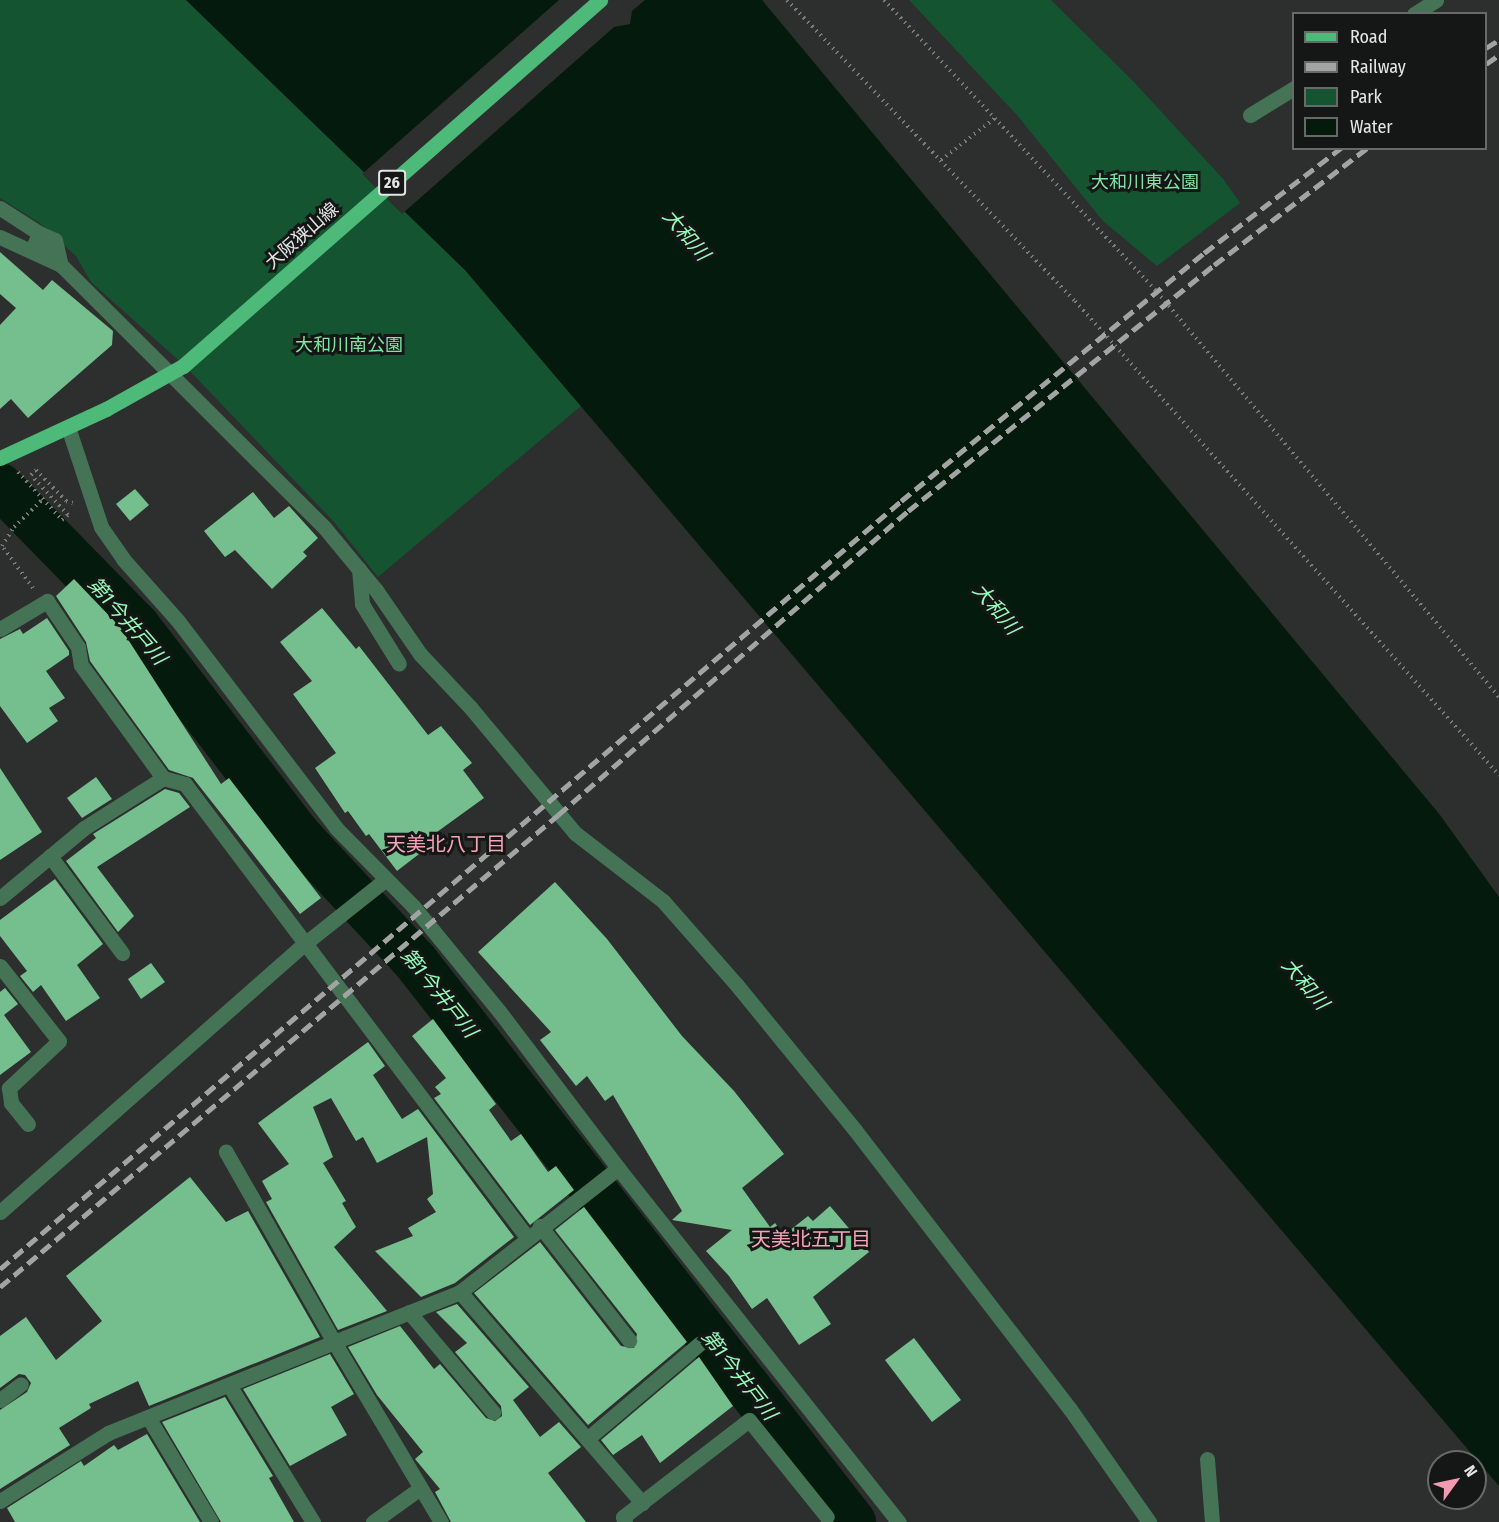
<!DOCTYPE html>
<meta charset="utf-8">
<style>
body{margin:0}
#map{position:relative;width:1499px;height:1522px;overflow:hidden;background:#2c2f2d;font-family:"Fira Sans Condensed","Noto Sans JP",sans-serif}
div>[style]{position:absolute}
.green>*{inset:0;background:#145430}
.water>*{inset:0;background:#041a0c}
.pier>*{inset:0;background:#2c2f2d}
.river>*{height:46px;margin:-23px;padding:0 23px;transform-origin:23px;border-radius:23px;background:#041a0c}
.building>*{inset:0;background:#75be8e}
.path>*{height:4px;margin-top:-2px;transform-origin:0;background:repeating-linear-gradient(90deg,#7a7c7b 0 1.5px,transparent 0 6px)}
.service>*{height:15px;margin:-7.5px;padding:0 7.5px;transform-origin:7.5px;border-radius:7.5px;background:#447455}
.pedestrian>*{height:15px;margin:-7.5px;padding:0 7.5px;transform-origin:7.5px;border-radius:7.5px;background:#447455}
.minor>*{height:15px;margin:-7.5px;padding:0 7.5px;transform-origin:7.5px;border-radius:7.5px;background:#447455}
.tertiary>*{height:15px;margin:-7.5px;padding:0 7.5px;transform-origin:7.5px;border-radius:7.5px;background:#447455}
.primary>*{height:15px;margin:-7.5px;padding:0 7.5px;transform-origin:7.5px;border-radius:7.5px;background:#4eba79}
.rail>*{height:4.5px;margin-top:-2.25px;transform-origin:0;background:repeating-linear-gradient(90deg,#a2a4a3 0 12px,transparent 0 18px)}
span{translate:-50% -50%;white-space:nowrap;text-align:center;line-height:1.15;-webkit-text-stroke:6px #151716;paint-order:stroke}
.shield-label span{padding:2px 4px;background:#151716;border:2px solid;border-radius:4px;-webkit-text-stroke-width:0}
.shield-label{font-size:16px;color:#e4e6e5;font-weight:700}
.park-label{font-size:18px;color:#7fe4a4}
.street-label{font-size:18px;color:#e4e6e5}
.water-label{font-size:20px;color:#97fcba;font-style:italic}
.neighbourhood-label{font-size:20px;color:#f5a3b6}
.legend{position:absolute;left:1292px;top:12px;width:195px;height:138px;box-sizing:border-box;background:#151716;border:2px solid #686a69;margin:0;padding:8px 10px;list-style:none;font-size:18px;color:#e4e6e5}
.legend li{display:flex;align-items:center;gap:12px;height:30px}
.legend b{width:30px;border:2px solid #686a69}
.north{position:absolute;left:1427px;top:1450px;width:60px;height:60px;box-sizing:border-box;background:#151716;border:2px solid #686a69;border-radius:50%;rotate:57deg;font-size:16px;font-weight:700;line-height:24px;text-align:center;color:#e4e6e5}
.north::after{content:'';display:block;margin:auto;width:21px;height:27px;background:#f29aaf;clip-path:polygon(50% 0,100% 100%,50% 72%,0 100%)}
</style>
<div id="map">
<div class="green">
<i style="clip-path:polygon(0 0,186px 0,465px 270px,581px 406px,378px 577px,334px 522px,185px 366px,91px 282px,76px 256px,41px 224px,0 198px)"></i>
<i style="clip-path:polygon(909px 0,1051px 0,1133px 81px,1224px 180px,1240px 203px,1157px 266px,1103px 221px,1016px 114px)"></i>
</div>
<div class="water">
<i style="clip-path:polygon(186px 0,762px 0,1440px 815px,1499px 897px,1499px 1486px,465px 270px)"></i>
</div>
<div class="pier">
<i style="clip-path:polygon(559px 0,645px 0,632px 11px,630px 24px,614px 27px,402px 214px,362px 174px)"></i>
</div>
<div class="river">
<i style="left:0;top:486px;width:196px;rotate:45.6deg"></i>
<i style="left:137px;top:626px;width:262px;rotate:52.4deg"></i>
<i style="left:297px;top:834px;width:173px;rotate:47.1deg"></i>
<i style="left:415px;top:961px;width:712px;rotate:52.02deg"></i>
</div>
<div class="building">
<i style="clip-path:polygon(0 252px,43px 290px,52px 280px,113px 331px,112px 345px,28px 418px,11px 399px,0 409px,0 325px,16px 308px,0 294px)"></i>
<i style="clip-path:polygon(135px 489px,149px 505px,130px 521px,116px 504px)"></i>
<i style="clip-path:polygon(253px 492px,274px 518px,289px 506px,318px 538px,303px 552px,307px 556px,272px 589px,235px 550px,225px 557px,204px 531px)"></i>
<i style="clip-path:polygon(74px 579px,120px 627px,221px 784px,229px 778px,321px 898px,300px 914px,193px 778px,169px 770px,90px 661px,86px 642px,56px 596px)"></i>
<i style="clip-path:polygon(322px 608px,356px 649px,359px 646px,428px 735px,441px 726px,472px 763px,463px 770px,484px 798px,419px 845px,423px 851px,397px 871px,369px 834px,366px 836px,348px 811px,345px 813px,315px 768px,336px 753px,293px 694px,312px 681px,280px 642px)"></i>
<i style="clip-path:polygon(47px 618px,69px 651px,69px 655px,46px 671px,65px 698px,49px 708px,58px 721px,27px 743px,0 706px,0 639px,20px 629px,23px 634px)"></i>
<i style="clip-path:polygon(0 768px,42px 832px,0 860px)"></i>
<i style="clip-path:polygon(96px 777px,112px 799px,82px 818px,67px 798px)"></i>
<i style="clip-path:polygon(165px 789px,179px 793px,190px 807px,97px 867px,134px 916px,118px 932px,66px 861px,96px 838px,93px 834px)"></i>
<i style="clip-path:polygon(55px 879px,103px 944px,77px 965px,100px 998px,66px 1021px,41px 985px,33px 992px,20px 976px,27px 971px,0 936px,0 920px)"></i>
<i style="clip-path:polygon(555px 882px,607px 939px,682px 1036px,734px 1091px,784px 1154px,742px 1188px,770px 1227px,775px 1223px,784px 1235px,808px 1216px,813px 1221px,830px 1206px,869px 1252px,813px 1297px,831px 1324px,799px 1345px,767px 1298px,752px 1309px,729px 1276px,706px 1251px,732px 1230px,672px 1220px,682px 1211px,613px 1095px,605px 1101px,587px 1076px,576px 1086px,540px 1040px,551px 1032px,478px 952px)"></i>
<i style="clip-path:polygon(151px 963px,165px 982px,141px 999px,128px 979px)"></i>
<i style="clip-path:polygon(5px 988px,18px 1004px,4px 1015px,31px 1052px,0 1075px,0 992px)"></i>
<i style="clip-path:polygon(433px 1019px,496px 1104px,489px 1110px,511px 1141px,521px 1134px,548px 1172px,556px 1166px,574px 1190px,530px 1225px,434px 1098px,441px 1094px,435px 1087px,446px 1078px,412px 1036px)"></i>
<i style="clip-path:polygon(368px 1042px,385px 1066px,373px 1075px,402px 1119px,418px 1109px,514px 1237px,455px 1283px,421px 1297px,375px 1251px,413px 1236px,408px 1228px,436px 1212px,427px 1199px,433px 1194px,427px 1137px,377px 1163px,363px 1137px,356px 1141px,331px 1098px,313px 1107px,333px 1157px,323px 1163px,346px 1201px,342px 1203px,356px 1227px,334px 1247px,387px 1311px,338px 1330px,266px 1202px,272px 1199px,262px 1181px,289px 1164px,258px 1123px)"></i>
<i style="clip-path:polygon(190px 1177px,226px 1222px,248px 1211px,320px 1337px,149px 1406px,138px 1381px,89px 1404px,91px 1408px,59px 1428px,70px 1445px,0 1489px,0 1410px,27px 1392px,31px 1383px,25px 1375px,19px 1374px,0 1388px,0 1336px,26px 1317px,56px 1360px,102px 1321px,66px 1276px)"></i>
<i style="clip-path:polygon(584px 1207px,687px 1342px,588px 1425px,474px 1293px,540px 1242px,621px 1346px,634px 1348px,637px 1334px,555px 1230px)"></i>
<i style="clip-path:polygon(457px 1304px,529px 1387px,513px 1400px,540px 1437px,559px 1422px,581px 1447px,548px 1473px,586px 1522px,451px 1522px,435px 1492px,440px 1489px,415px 1459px,423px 1452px,377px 1395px,348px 1347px,400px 1326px,434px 1369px,440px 1364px,486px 1418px,495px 1421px,502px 1416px,501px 1406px,455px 1352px,467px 1343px,436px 1312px)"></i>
<i style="clip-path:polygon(914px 1338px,961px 1400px,932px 1422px,885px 1360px)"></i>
<i style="clip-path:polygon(330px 1354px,354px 1394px,331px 1407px,347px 1435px,290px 1466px,243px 1389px)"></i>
<i style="clip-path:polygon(699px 1357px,733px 1406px,660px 1463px,642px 1435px,613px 1455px,601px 1440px)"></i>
<i style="clip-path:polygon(225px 1397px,273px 1476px,269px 1478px,294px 1522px,221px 1522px,162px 1422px)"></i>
<i style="clip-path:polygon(147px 1434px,200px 1522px,15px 1522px,7px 1508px,81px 1461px,84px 1466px,114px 1445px,118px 1450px)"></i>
</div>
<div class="path">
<i style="left:787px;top:0;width:417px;rotate:46.3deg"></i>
<i style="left:1075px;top:301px;width:636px;rotate:48.19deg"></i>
<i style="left:884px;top:0;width:400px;rotate:46.9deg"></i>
<i style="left:1157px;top:292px;width:530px;rotate:49.82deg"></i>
<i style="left:941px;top:160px;width:68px;rotate:-37.9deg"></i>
<i style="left:18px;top:472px;width:65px;rotate:47.5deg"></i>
<i style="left:62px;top:520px;width:8px;rotate:-40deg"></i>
<i style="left:68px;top:515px;width:54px;rotate:-132.8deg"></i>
<i style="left:31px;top:475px;width:7px;rotate:-45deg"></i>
<i style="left:36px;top:470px;width:43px;rotate:45.9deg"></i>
<i style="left:66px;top:501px;width:7px;rotate:16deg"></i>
<i style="left:33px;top:588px;width:52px;rotate:-126.4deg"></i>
<i style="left:2px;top:546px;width:22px;rotate:-58deg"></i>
<i style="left:14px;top:527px;width:40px;rotate:-44deg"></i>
</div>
<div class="service">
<i style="left:1414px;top:14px;width:26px;rotate:-32deg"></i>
<i style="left:1250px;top:115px;width:52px;rotate:-31.5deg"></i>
<i style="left:359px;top:569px;width:35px;rotate:85deg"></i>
<i style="left:362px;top:604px;width:70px;rotate:58.3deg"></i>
<i style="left:1207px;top:1459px;width:63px;rotate:85.5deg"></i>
</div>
<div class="pedestrian">
<i style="left:0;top:208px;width:46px;rotate:32.7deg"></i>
<i style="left:39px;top:233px;width:11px;rotate:112deg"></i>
<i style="left:35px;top:243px;width:25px;rotate:40deg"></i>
<i style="left:39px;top:233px;width:17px;rotate:24deg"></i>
<i style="left:55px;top:240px;width:26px;rotate:77deg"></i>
<i style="left:376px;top:590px;width:78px;rotate:55.5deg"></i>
<i style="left:420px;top:654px;width:73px;rotate:46.7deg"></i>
<i style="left:470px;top:707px;width:164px;rotate:50.2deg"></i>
<i style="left:575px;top:833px;width:111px;rotate:37.7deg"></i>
<i style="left:663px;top:901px;width:111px;rotate:48.7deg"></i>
<i style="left:736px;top:984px;width:188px;rotate:50.8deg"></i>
<i style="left:855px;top:1130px;width:352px;rotate:52.4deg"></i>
<i style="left:1070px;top:1409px;width:138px;rotate:55deg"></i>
</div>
<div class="minor">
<i style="left:0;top:237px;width:67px;rotate:24.7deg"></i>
<i style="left:61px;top:265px;width:371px;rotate:44.9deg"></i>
<i style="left:324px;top:527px;width:82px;rotate:50.5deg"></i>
<i style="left:0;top:629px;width:55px;rotate:-30.8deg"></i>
<i style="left:47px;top:601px;width:55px;rotate:56deg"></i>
<i style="left:78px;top:647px;width:18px;rotate:81deg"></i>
<i style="left:81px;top:665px;width:140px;rotate:54deg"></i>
<i style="left:163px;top:778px;width:23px;rotate:15deg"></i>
<i style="left:185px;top:784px;width:566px;rotate:52.97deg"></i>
<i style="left:50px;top:856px;width:121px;rotate:53.4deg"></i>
<i style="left:0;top:898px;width:109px;rotate:-39.8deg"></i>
<i style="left:84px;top:828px;width:93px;rotate:-32.3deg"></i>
<i style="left:0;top:966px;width:95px;rotate:51.8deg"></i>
<i style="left:59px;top:1041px;width:69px;rotate:136.8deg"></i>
<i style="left:9px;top:1088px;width:15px;rotate:82deg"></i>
<i style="left:11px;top:1103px;width:27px;rotate:51deg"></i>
<i style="left:0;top:1212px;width:404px;rotate:-41.4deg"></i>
<i style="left:303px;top:945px;width:106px;rotate:-38.5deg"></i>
<i style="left:540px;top:1226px;width:145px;rotate:52deg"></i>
<i style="left:460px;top:1292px;width:279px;rotate:49.2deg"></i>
<i style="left:409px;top:1312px;width:131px;rotate:50deg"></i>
<i style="left:229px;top:1385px;width:161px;rotate:58.5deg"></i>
<i style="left:0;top:1400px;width:26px;rotate:-37deg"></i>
<i style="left:148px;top:1417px;width:122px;rotate:59deg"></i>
<i style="left:587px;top:1439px;width:148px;rotate:-40.3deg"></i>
<i style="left:0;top:1501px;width:128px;rotate:-32.2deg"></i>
<i style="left:108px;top:1433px;width:244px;rotate:-21.9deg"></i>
<i style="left:334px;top:1342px;width:219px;rotate:-119.6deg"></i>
<i style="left:373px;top:1522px;width:57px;rotate:-35.7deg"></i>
<i style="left:441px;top:1522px;width:209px;rotate:-120.7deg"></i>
<i style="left:334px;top:1342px;width:136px;rotate:-21.6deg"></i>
<i style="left:460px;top:1292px;width:201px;rotate:-38.1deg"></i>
<i style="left:625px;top:1522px;width:5px;rotate:-112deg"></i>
<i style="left:623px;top:1517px;width:159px;rotate:-37.6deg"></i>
<i style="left:749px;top:1420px;width:124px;rotate:51.2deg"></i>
</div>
<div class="tertiary">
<i style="left:68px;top:427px;width:105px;rotate:71.7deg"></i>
<i style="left:101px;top:527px;width:39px;rotate:55deg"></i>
<i style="left:123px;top:559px;width:83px;rotate:48.4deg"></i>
<i style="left:178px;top:621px;width:260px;rotate:52.6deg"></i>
<i style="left:336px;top:828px;width:110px;rotate:45.4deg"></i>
<i style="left:413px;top:906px;width:136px;rotate:50.7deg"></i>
<i style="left:499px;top:1011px;width:197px;rotate:52.8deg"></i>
<i style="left:618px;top:1168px;width:452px;rotate:51.6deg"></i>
</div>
<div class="primary">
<i style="left:0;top:458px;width:117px;rotate:-24.8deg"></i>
<i style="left:106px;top:409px;width:88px;rotate:-29.2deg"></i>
<i style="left:183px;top:366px;width:555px;rotate:-41.27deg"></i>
</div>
<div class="rail">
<i style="left:1486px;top:48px;width:15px;rotate:-32deg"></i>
<i style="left:1486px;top:64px;width:16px;rotate:-35deg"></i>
<i style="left:0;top:1269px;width:1184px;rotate:-40.44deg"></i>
<i style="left:901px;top:501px;width:392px;rotate:-39.3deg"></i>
<i style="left:1204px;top:253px;width:173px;rotate:-37.5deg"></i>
<i style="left:0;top:1287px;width:731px;rotate:-40.23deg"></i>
<i style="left:558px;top:815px;width:464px;rotate:-41deg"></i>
<i style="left:908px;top:511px;width:393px;rotate:-38.8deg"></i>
<i style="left:1214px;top:265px;width:193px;rotate:-37.4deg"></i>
</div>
<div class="shield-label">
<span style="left:392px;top:183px">26</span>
</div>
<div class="park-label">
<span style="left:1145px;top:182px">大和川東公園</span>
<span style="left:349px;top:345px">大和川南公園</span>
</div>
<div class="street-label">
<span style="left:302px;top:236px;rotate:-41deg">大阪狭山線</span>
</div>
<div class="water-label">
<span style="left:686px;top:235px;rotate:50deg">大和川</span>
<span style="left:996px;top:609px;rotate:50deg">大和川</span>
<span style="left:127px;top:621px;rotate:49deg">第1今井戸川</span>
<span style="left:1305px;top:984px;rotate:50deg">大和川</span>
<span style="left:439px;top:993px;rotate:51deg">第1今井戸川</span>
<span style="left:739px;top:1375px;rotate:52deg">第1今井戸川</span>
</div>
<div class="neighbourhood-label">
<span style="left:446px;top:844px">天美北八丁目</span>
<span style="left:811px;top:1239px">天美北五丁目</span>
</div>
<ul class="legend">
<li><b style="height:8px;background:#4eba79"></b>Road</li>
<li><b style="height:8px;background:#a2a4a3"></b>Railway</li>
<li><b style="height:16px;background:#145430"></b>Park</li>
<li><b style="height:16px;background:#041a0c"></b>Water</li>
</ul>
<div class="north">N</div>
</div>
